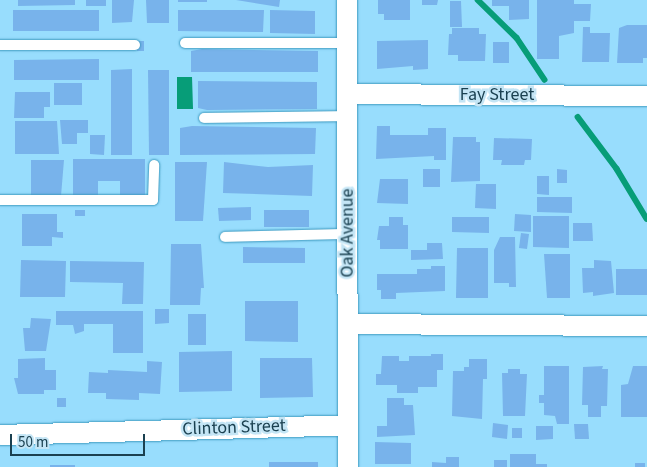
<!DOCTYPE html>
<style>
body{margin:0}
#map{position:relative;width:647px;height:467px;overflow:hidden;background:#98ddfd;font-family:"Source Sans 3",sans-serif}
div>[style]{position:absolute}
.water>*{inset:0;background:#079d78}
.stream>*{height:5.5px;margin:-2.75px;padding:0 2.75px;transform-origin:2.75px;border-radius:2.75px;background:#079d78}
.building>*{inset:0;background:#78b3eb}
.roads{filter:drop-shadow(0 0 1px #3b98be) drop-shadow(0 0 1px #3b98be)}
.service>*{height:10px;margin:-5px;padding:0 5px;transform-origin:5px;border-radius:5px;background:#fff}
.minor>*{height:20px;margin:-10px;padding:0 10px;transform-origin:10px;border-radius:10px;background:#fff}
span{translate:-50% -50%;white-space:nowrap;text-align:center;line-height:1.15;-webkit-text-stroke:5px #c4e5f5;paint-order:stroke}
.street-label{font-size:18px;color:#1a4050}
.scale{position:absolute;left:10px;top:434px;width:135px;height:22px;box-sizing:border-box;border:2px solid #1a4050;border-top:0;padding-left:6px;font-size:15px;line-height:18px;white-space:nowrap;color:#1a4050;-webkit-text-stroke:4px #c4e5f5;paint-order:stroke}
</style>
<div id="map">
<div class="water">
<i style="clip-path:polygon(177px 77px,192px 77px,193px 109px,177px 109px)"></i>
</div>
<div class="stream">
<i style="left:478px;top:0;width:54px;rotate:44.3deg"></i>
<i style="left:517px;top:38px;width:50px;rotate:56.3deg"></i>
<i style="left:578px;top:117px;width:65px;rotate:53.1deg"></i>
<i style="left:617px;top:169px;width:58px;rotate:59deg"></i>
</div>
<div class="building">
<i style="clip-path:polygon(18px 0,75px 0,75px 5px,18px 6px)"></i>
<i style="clip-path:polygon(86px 0,106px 0,106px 6px,86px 6px)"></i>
<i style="clip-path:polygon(112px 0,134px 0,132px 22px,112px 23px)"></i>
<i style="clip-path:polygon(146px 0,169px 0,169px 23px,147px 23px)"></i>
<i style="clip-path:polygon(178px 0,207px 0,207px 2px,178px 2px)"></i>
<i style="clip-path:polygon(236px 0,280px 0,279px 7px)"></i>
<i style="clip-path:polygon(378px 0,410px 0,410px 20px,384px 20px,384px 14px,378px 14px)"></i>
<i style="clip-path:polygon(422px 0,438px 0,437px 5px,422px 5px)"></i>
<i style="clip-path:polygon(492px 0,529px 0,529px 19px,509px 20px,509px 6px,492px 6px)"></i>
<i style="clip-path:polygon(537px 0,574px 0,574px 4px,591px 4px,590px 21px,574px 21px,574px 33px,559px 36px,559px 59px,537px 59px)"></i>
<i style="clip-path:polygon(450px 1px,461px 1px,462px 27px,450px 27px)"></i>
<i style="clip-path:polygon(13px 10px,99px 10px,99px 31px,13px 31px)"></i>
<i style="clip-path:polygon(178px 10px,264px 10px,263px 32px,178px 31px)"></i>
<i style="clip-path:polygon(270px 10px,315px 11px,315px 34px,270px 33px)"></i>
<i style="clip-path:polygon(627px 25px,647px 25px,647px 58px,643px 58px,643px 63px,617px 63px,619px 28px)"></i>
<i style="clip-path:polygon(583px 27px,590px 27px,590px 33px,610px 33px,609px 62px,582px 62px)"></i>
<i style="clip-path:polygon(452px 28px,479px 28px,479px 34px,486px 34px,485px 61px,458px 61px,458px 55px,448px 55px,449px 34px,452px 34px)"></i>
<i style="clip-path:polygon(428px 40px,428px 69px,413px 70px,413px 66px,377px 69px,377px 41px)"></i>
<i style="clip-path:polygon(137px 41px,144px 41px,144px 51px,137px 51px)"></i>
<i style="clip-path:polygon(493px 42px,509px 42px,509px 63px,493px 63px)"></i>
<i style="clip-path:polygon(202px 49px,318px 51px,318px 72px,191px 72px,191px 51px)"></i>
<i style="clip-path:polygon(99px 59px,99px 80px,14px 80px,14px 60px)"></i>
<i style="clip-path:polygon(132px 69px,132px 155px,111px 155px,111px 70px)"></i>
<i style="clip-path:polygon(148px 70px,169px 70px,169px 155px,149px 155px)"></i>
<i style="clip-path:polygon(198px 81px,317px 82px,317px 109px,207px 110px,198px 108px)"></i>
<i style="clip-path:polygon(54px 83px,82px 83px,82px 105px,54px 105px)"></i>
<i style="clip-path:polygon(15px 92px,50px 92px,50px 107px,44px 107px,44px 118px,14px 118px)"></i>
<i style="clip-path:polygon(60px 120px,88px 120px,88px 133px,77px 133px,77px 144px,62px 144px)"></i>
<i style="clip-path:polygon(15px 121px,57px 121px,59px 154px,15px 154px)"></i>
<i style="clip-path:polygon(192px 126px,316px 128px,315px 154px,180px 155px,180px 128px)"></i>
<i style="clip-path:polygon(377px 126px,390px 126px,390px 135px,428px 135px,428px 128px,446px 128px,446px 160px,434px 160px,434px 156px,376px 159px)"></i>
<i style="clip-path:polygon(90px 135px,105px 135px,104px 155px,90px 154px)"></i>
<i style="clip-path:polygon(453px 137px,476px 137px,476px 142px,480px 142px,480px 181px,451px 182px)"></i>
<i style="clip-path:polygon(494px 138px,532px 139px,531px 160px,525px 160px,524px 165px,501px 165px,502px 160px,493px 160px)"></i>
<i style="clip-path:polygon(73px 159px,145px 159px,145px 196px,120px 196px,120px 181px,98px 181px,98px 199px,73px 199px)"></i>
<i style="clip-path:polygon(31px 160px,64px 160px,61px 196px,31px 196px)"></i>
<i style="clip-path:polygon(175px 162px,207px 162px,203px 221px,175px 221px)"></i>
<i style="clip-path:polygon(224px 162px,268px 167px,313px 165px,312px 196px,223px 193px)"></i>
<i style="clip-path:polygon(423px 169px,440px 169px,440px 187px,423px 187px)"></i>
<i style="clip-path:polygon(557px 169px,567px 170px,567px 183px,557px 183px)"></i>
<i style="clip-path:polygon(537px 176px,549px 176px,549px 195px,537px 194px)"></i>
<i style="clip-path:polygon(380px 179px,408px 179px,408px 204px,377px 203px)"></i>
<i style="clip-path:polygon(476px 184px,496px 184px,496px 209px,475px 208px)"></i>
<i style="clip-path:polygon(537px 197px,572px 197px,572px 213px,537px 212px)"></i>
<i style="clip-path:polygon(251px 207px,251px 220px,219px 221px,218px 208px)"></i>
<i style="clip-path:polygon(75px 210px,85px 210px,85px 216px,75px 216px)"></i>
<i style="clip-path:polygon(264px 210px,309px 210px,309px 227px,264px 227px)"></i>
<i style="clip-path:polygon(22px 214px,57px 214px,57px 232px,63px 232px,63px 238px,52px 237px,52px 246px,22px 246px)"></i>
<i style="clip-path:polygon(515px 214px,531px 215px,531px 232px,514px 231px)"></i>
<i style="clip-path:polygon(533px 216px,569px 216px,569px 248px,533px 247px)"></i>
<i style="clip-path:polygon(389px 217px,403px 217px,403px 225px,408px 225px,408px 249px,380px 249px,380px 240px,377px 240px,379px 226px,389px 226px)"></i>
<i style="clip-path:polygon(452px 217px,489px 217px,489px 233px,452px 232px)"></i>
<i style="clip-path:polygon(573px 223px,592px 223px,593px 241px,573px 241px)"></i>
<i style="clip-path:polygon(521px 233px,529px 234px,527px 249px,519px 248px)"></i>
<i style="clip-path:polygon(500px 237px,515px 237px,516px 287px,509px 287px,509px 283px,494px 283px,494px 250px)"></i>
<i style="clip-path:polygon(427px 243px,442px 243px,443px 259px,411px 260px,411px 250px,427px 250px)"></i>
<i style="clip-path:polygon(171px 244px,201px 244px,204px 288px,201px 288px,200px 305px,170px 305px)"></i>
<i style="clip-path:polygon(243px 247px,305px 248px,305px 263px,243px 263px)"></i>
<i style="clip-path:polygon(457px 248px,488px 248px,488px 298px,456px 298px)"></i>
<i style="clip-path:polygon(544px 254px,570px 254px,570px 298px,547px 298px)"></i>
<i style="clip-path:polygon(21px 260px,66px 261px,65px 297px,20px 297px)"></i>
<i style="clip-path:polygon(594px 260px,611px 261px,614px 293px,593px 296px,593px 292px,583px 293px,582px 268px,594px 268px)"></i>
<i style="clip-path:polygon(70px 261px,144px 262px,143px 304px,122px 304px,123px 283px,70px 282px)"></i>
<i style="clip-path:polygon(431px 266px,445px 266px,445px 291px,396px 293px,396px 299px,381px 299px,381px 290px,377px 290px,377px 274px,417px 274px,417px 269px,431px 269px)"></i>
<i style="clip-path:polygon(616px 269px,647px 269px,647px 295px,616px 295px)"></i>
<i style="clip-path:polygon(245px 301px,298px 301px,298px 342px,245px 341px)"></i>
<i style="clip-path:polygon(155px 309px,169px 309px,169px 323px,155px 324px)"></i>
<i style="clip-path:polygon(56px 311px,143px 311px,143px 353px,113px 353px,113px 324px,84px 324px,84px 331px,75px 334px,73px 325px,56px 325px)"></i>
<i style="clip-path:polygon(188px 314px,206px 314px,206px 345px,188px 345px)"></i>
<i style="clip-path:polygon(31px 318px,51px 319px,46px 351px,25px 351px,23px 328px,30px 328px)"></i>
<i style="clip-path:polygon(232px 351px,232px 391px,179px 392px,179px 352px)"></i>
<i style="clip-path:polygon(431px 354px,443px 354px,443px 370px,437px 370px,437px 387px,418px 387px,418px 393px,397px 393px,397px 385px,376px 385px,376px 374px,381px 374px,382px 356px,399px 356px,399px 361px,409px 361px,409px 356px,431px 356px)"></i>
<i style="clip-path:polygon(45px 358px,45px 370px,56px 370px,56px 390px,44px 390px,44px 394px,18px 394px,14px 378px,18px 378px,18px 359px)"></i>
<i style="clip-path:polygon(260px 358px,312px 358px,313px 397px,260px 398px)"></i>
<i style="clip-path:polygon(469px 359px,487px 359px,487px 379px,483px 379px,482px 419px,452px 416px,453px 371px,464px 371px,464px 367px,469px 367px)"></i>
<i style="clip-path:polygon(147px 361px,162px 362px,160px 394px,139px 393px,139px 400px,106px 399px,106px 393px,88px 393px,89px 372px,108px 373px,108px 370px,147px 372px)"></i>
<i style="clip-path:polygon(544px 366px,569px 366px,569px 424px,557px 424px,555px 416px,544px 415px,544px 403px,539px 403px,539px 395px,544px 395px)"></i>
<i style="clip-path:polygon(603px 366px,602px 369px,608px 369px,607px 406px,601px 406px,601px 417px,588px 417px,588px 405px,582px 405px,583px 367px)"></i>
<i style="clip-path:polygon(633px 366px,647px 366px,647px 417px,621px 417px,621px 385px,628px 384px)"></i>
<i style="clip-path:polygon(508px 369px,520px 369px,520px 374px,527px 374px,525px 416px,503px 416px,502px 373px,508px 373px)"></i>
<i style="clip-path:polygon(57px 398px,66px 398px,66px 407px,57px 407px)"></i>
<i style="clip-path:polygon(387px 398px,404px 398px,404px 405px,413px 405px,415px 435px,377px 437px,377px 426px,387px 426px)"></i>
<i style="clip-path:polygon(493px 423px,508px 425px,507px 439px,492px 437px)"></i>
<i style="clip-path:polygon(574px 424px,588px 424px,589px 439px,575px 439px)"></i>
<i style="clip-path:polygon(536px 426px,553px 426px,553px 439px,536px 440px)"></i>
<i style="clip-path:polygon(512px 428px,522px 428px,522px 438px,512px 438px)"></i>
<i style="clip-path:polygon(375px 442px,411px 443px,411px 464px,375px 464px)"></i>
<i style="clip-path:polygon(510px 454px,536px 454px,536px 464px,547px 464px,547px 467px,510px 467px)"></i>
<i style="clip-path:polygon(446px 457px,459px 457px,459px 467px,432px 467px,432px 462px,446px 463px)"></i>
<i style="clip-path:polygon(494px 460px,507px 460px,507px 467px,494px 467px)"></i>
<i style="clip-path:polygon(269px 462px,318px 462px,318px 467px,269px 467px)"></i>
<i style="clip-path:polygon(635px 463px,645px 463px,645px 467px,635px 467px)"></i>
<i style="clip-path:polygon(50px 465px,75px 465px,75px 467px,50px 467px)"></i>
</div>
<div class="roads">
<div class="service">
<i style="left:185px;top:43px;width:162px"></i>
<i style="left:0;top:45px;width:135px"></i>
<i style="left:204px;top:118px;width:144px;rotate:-0.8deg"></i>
<i style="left:0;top:200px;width:153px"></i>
<i style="left:153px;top:200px;width:35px;rotate:-88deg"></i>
<i style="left:225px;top:237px;width:123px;rotate:-1.4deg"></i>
</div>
<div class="minor">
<i style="left:347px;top:0;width:467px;rotate:89.9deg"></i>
<i style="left:348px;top:94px;width:299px;rotate:0.4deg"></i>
<i style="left:348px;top:324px;width:299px;rotate:0.4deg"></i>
<i style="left:0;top:435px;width:348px;rotate:-1.6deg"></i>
</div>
</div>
<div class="street-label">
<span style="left:497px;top:95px">Fay Street</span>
<span style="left:348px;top:233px;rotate:-90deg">Oak Avenue</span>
<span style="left:234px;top:428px;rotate:-2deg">Clinton Street</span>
</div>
<div class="scale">50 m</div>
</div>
